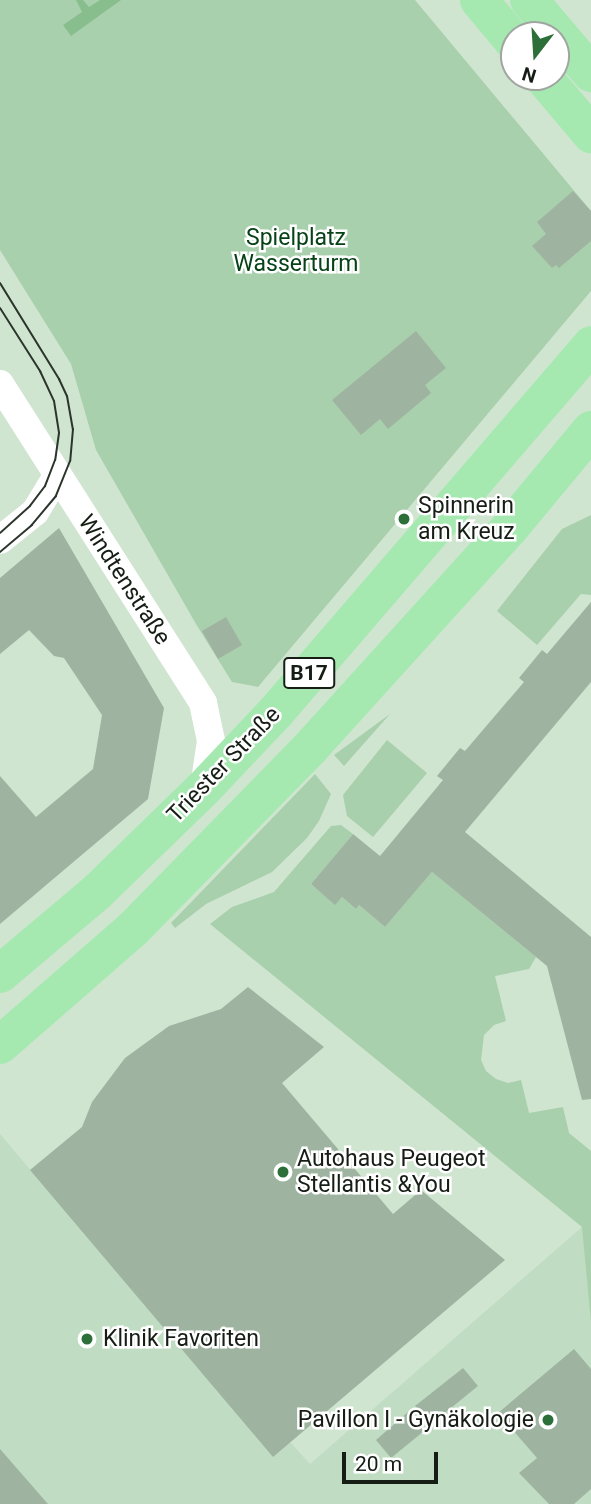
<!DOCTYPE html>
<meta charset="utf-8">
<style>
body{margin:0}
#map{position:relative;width:591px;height:1504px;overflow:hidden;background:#cfe5d0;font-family:Roboto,sans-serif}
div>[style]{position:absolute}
.built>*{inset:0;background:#c0dcc2}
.green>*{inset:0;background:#a9d0ad}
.water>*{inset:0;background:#88bd8e}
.building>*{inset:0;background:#9eb4a0}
.street>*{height:28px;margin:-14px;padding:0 14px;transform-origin:14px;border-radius:14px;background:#fff}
.primary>*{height:38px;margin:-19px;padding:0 19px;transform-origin:19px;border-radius:19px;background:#a5e9b1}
.tram>*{height:2px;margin:-1px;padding:0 1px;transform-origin:1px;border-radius:1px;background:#2b352c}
.dots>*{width:19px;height:19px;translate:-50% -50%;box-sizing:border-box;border:4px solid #fff;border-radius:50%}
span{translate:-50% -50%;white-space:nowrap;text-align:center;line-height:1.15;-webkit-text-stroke:5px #fff;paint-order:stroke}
.shield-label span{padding:2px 5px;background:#fff;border:2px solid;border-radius:5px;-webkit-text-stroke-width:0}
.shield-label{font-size:21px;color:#151d15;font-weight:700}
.park-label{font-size:23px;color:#054216}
.poi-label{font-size:23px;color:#151d15}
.left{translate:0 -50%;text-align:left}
.right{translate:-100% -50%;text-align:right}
.street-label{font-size:23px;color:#151d15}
.north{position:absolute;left:500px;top:21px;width:70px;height:70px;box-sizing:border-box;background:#fff;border:2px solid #a1a5a1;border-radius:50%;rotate:197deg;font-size:19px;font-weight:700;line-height:28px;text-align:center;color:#151d15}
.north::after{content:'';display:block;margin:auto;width:24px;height:32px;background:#2c6f39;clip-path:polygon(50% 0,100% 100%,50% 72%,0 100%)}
.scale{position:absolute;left:342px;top:1452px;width:96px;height:32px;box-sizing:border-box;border:4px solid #151d15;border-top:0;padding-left:9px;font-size:21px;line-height:24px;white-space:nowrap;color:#151d15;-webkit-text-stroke:5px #fff;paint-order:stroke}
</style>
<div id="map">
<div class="built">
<i style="clip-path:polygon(0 1134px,273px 1456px,290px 1442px,310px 1464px,582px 1227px,591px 1235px,591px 1504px,0 1504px)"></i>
</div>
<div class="green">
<i style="clip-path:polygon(0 0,415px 0,591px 211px,591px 291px,258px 687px,232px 682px,196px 624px,96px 450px,71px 364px,0 250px)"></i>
<i style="clip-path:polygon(591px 515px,591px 595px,581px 594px,537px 645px,497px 611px,562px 529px)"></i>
<i style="clip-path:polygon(390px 714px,344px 766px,334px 755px)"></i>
<i style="clip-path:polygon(387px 740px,427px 773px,373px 837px,347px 816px,343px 795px)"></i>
<i style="clip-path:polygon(315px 774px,331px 794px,319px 821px,307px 838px,272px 872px,206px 904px,175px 928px,171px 923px)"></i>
<i style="clip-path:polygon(341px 825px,353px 834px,311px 884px,335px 904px,342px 897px,356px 909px,359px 905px,385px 927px,432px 872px,536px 957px,529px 969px,495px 976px,506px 1021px,494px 1025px,484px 1035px,481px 1060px,486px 1071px,496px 1079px,508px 1083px,521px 1080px,529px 1113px,563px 1107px,569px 1133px,591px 1151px,591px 1322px,582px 1227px,210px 924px,232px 907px,274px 892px,331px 826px)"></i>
</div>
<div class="water">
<i style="clip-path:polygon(76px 0,83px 0,89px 7px,100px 0,121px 0,71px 36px,63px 25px,82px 12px)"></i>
</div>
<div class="building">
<i style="clip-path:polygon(573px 191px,591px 211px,591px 241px,559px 268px,556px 265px,552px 268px,532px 246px,546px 234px,537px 222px)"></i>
<i style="clip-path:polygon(416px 331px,446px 368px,425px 385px,431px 393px,388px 429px,380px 419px,361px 435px,332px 400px)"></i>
<i style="clip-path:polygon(59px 528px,164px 708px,148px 799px,0 924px,0 776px,36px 817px,93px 769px,102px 715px,64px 658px,54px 656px,29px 630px,0 654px,0 578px)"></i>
<i style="clip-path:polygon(591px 602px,591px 682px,465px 832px,591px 937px,591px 1099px,582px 1100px,547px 966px,432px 872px,385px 927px,359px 905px,356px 909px,342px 897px,335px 905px,311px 884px,353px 834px,380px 856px,443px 780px,437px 776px,460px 748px,465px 751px,524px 682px,519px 678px,542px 650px,547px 654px)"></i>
<i style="clip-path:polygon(226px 617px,242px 645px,218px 659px,202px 631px)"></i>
<i style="clip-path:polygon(248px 987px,324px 1047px,282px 1083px,393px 1214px,421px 1190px,505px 1260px,273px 1457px,30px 1170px,82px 1127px,92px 1102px,125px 1058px,169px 1026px,221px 1009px)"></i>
<i style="clip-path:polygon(574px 1349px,591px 1369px,591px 1489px,574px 1504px,549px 1504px,519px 1473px,537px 1458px,498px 1413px)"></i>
<i style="clip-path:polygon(463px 1368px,478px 1386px,430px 1425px,415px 1406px)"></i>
<i style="clip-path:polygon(408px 1412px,424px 1431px,391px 1458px,376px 1440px)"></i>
<i style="clip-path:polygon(0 1449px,48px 1504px,0 1504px)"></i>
</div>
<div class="street">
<i style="left:0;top:384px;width:378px;rotate:57.5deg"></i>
<i style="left:203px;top:703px;width:39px;rotate:78deg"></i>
<i style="left:211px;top:741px;width:48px;rotate:98.5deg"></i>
<i style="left:0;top:540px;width:45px;rotate:-38.7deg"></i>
<i style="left:35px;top:512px;width:42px;rotate:-58.6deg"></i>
</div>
<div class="primary">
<i style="left:479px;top:0;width:55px;rotate:50.2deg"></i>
<i style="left:529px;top:0;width:96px;rotate:49.7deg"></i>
<i style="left:543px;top:77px;width:75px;rotate:49.9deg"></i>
<i style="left:0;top:974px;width:127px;rotate:-40.2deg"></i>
<i style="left:97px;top:892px;width:149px;rotate:-44.2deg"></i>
<i style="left:204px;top:788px;width:103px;rotate:-46.6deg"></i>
<i style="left:275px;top:713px;width:485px;rotate:-49.3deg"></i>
<i style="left:0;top:1045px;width:176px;rotate:-41.1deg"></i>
<i style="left:133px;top:929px;width:255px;rotate:-45.6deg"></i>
<i style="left:311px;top:747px;width:293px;rotate:-47.8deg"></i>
<i style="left:508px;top:530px;width:130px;rotate:-50.3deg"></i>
</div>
<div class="tram">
<i style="left:0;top:283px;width:113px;rotate:58.4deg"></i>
<i style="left:59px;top:379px;width:19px;rotate:65deg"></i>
<i style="left:67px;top:396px;width:34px;rotate:80deg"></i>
<i style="left:73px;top:429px;width:32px;rotate:95deg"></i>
<i style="left:70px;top:461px;width:38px;rotate:112deg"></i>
<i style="left:56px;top:496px;width:38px;rotate:130deg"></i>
<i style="left:32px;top:525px;width:42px;rotate:139.8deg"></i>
<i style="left:0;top:308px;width:75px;rotate:57.6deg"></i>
<i style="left:40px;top:371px;width:33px;rotate:65deg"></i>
<i style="left:54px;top:401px;width:32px;rotate:81deg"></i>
<i style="left:59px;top:433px;width:27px;rotate:98deg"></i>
<i style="left:55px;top:460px;width:28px;rotate:111deg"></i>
<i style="left:45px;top:486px;width:25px;rotate:127deg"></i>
<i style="left:30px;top:506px;width:40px;rotate:138deg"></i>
</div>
<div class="dots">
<i style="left:404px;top:519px;background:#2c6f39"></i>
<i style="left:283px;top:1172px;background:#2c6f39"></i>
<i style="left:87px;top:1339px;background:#2c6f39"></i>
<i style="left:548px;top:1420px;background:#2c6f39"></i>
</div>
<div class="shield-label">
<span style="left:309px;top:673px">B17</span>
</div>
<div class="park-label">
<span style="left:296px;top:251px">Spielplatz<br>Wasserturm</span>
</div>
<div class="poi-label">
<span class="left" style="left:418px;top:519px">Spinnerin<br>am Kreuz</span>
<span class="left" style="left:297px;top:1172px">Autohaus Peugeot<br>Stellantis &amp;You</span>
<span class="left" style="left:103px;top:1339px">Klinik Favoriten</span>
<span class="right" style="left:534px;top:1420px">Pavillon I - Gynäkologie</span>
</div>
<div class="street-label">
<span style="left:124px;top:580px;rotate:57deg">Windtenstraße</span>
<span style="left:224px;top:765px;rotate:-46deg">Triester Straße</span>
</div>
<div class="north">N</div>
<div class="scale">20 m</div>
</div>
